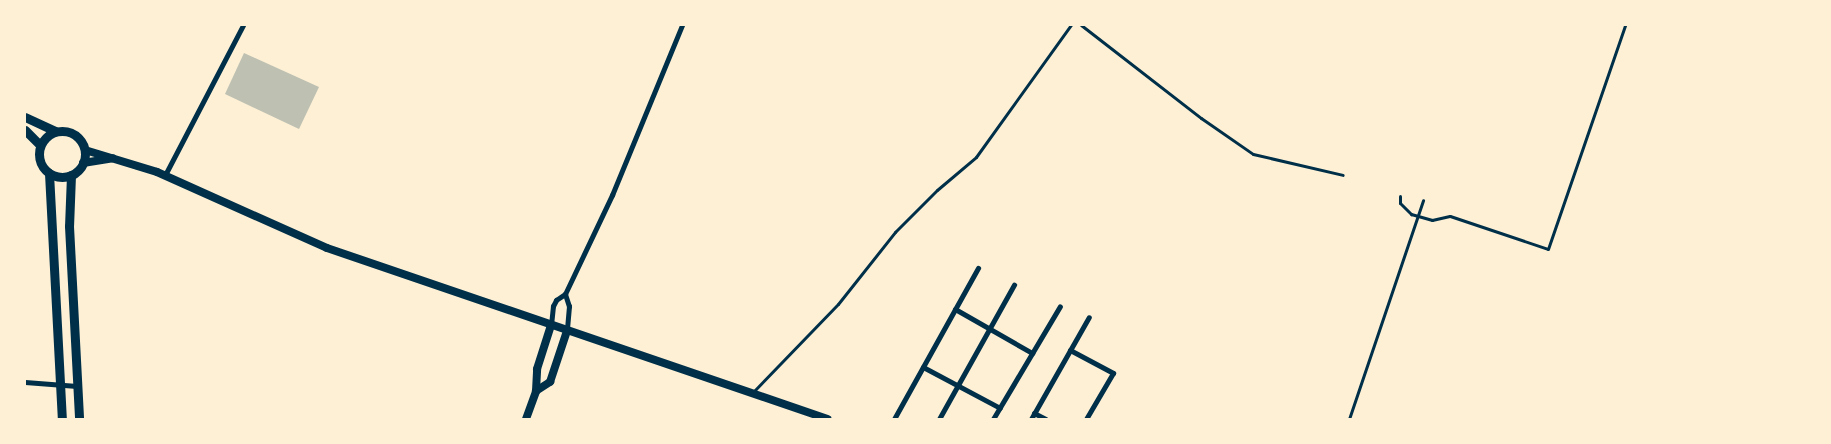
<!DOCTYPE html>
<style>
body{margin:0}
#map{position:relative;width:1831px;height:444px;overflow:hidden;background:#fdf0d5;font-family:"Work Sans",sans-serif}
div>[style]{position:absolute}
.building>*{inset:0;background:#bec0b2}
.service>*{height:3px;margin:-1.5px;padding:0 1.5px;transform-origin:1.5px;border-radius:1.5px;background:#003049}
.minor>*{height:5px;margin:-2.5px;padding:0 2.5px;transform-origin:2.5px;border-radius:2.5px;background:#003049}
.tertiary>*{height:8px;margin:-4px;padding:0 4px;transform-origin:4px;border-radius:4px;background:#003049}
.secondary>*{height:9px;margin:-4.5px;padding:0 4.5px;transform-origin:4.5px;border-radius:4.5px;background:#003049}
.secondary>.ring{margin:-4.5px;padding:0;box-sizing:content-box;background:none;border:9px solid #003049;border-radius:50%}
span{translate:-50% -50%;white-space:nowrap;text-align:center;line-height:1.15;-webkit-text-stroke:5px #fdf0d5;paint-order:stroke}
.frame{position:absolute;inset:0;border:26px solid #fdf0d5;pointer-events:none}
</style>
<div id="map">
<div class="building">
<i style="clip-path:polygon(244px 53px,319px 87px,299px 129px,225px 94px)"></i>
</div>
<div class="service">
<i style="left:1081px;top:25px;width:152px;rotate:37.8deg"></i>
<i style="left:1201px;top:118px;width:63px;rotate:34.7deg"></i>
<i style="left:1253px;top:154px;width:92px;rotate:13.1deg"></i>
<i style="left:1400px;top:196px;width:7px;rotate:90deg"></i>
<i style="left:1400px;top:203px;width:16px;rotate:45deg"></i>
<i style="left:1411px;top:214px;width:22px;rotate:16deg"></i>
<i style="left:1432px;top:220px;width:18px;rotate:-13deg"></i>
<i style="left:1450px;top:216px;width:103px;rotate:18.6deg"></i>
<i style="left:1548px;top:249px;width:237px;rotate:-71deg"></i>
<i style="left:753px;top:392px;width:122px;rotate:-46deg"></i>
<i style="left:838px;top:304px;width:92px;rotate:-51.6deg"></i>
<i style="left:895px;top:232px;width:59px;rotate:-45deg"></i>
<i style="left:937px;top:190px;width:51px;rotate:-40.2deg"></i>
<i style="left:976px;top:157px;width:163px;rotate:-54.3deg"></i>
<i style="left:1349px;top:419px;width:231px;rotate:-71.3deg"></i>
</div>
<div class="minor">
<i style="left:165px;top:175px;width:169px;rotate:-62.5deg"></i>
<i style="left:565px;top:294px;width:13px;rotate:72deg"></i>
<i style="left:569px;top:306px;width:25px;rotate:95deg"></i>
<i style="left:955px;top:309px;width:89px;rotate:29.7deg"></i>
<i style="left:551px;top:325px;width:19px;rotate:-84deg"></i>
<i style="left:553px;top:306px;width:7px;rotate:-63deg"></i>
<i style="left:556px;top:300px;width:11px;rotate:-34deg"></i>
<i style="left:565px;top:294px;width:110px;rotate:-64.6deg"></i>
<i style="left:612px;top:195px;width:184px;rotate:-67.6deg"></i>
<i style="left:1070px;top:350px;width:49px;rotate:28.1deg"></i>
<i style="left:1113px;top:373px;width:53px;rotate:120.4deg"></i>
<i style="left:923px;top:367px;width:87px;rotate:28deg"></i>
<i style="left:25px;top:382px;width:52px;rotate:4.4deg"></i>
<i style="left:1034px;top:413px;width:13px;rotate:27deg"></i>
<i style="left:894px;top:419px;width:173px;rotate:-60.9deg"></i>
<i style="left:939px;top:419px;width:154px;rotate:-60.8deg"></i>
<i style="left:993px;top:419px;width:131px;rotate:-59.3deg"></i>
<i style="left:1031px;top:419px;width:117px;rotate:-60.4deg"></i>
</div>
<div class="tertiary">
<i style="left:85px;top:150px;width:75px;rotate:17deg"></i>
<i style="left:157px;top:172px;width:186px;rotate:24.1deg"></i>
<i style="left:327px;top:248px;width:529px;rotate:18.85deg"></i>
<i style="left:83px;top:163px;width:30px;rotate:-9deg"></i>
<i style="left:536px;top:391px;width:17px;rotate:-33deg"></i>
<i style="left:550px;top:382px;width:54px;rotate:-71.6deg"></i>
<i style="left:526px;top:419px;width:30px;rotate:-70deg"></i>
<i style="left:536px;top:391px;width:22px;rotate:-87deg"></i>
<i style="left:537px;top:369px;width:46px;rotate:-72.3deg"></i>
</div>
<div class="secondary">
<i style="left:25px;top:117px;width:33px;rotate:25deg"></i>
<i style="left:25px;top:130px;width:21px;rotate:45deg"></i>
<i class="ring" style="left:39px;top:131px;width:37px;height:37px"></i>
<i style="left:49px;top:173px;width:246px;rotate:87deg"></i>
<i style="left:71px;top:175px;width:51px;rotate:92.2deg"></i>
<i style="left:69px;top:226px;width:193px;rotate:87deg"></i>
</div>
<div class="frame"></div>
</div>
